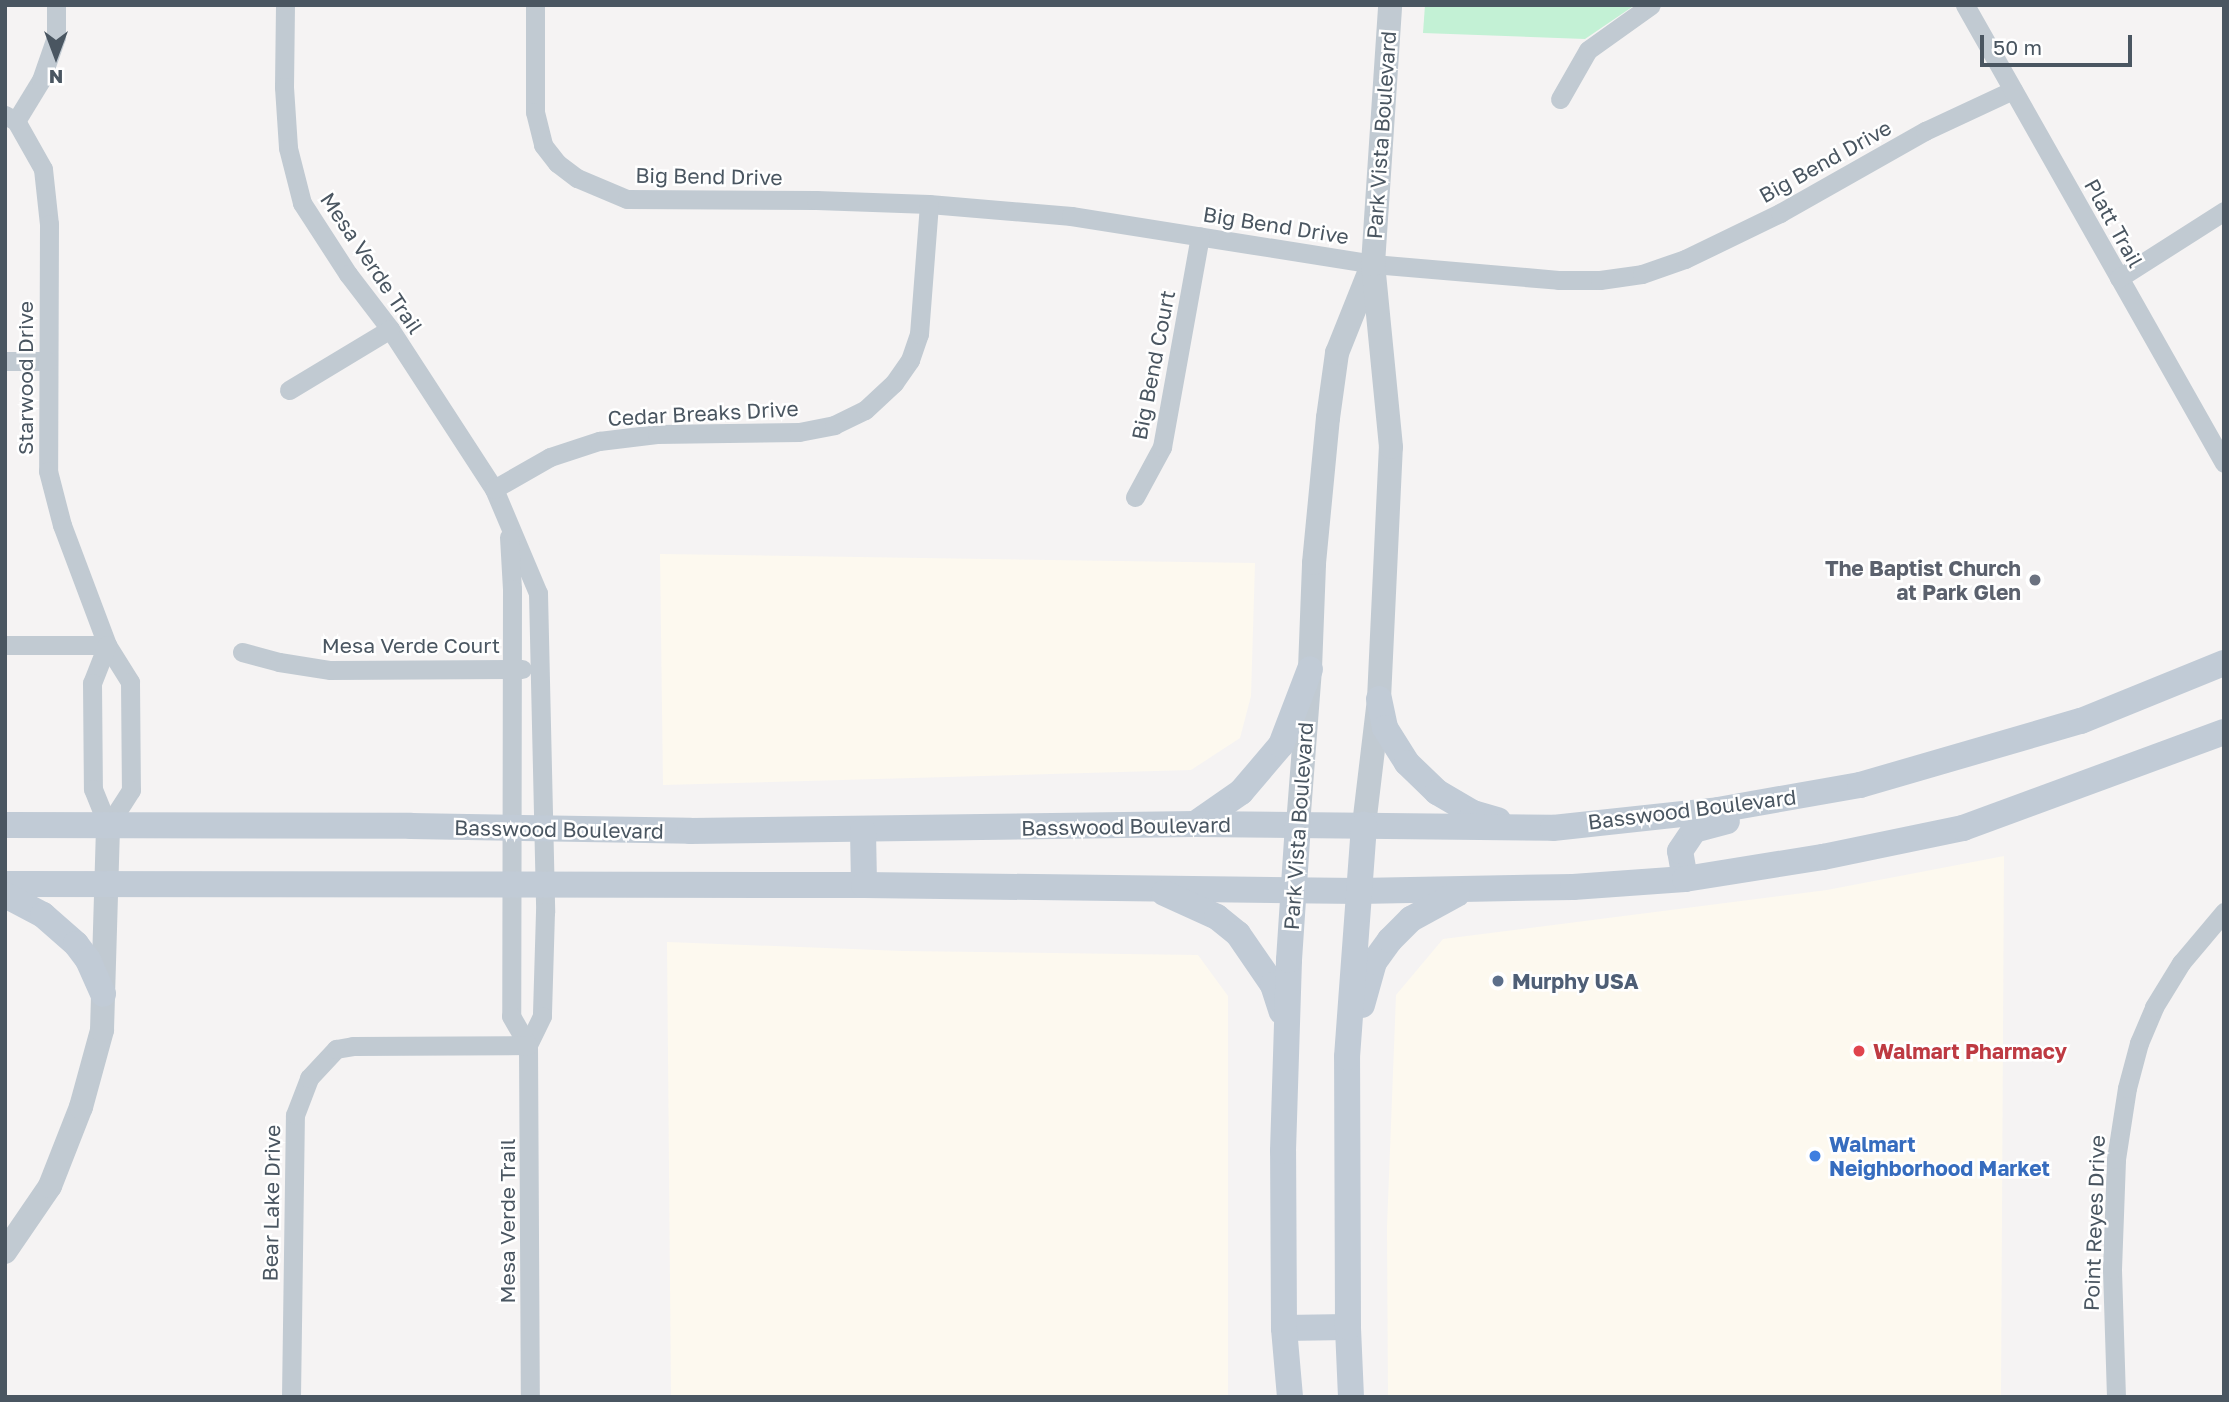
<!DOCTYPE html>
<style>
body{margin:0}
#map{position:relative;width:2229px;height:1402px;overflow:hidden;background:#f5f3f3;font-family:"Golos Text",sans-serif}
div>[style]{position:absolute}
.commercial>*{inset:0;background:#fdf9ef}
.green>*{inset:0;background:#c3f1d5}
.minor>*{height:19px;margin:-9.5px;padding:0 9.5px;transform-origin:9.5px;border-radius:9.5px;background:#c1cad2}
.tertiary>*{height:24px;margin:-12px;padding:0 12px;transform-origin:12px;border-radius:12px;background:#c1cad2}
.secondary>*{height:26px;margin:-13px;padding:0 13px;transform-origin:13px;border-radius:13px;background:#c1cbd6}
.dots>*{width:19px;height:19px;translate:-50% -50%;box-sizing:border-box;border:4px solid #fff;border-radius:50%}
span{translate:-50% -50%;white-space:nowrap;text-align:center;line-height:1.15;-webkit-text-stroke:5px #fff;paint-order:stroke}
.street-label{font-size:21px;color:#4a5661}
.worship-label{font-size:21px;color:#5b616d;font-weight:700}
.right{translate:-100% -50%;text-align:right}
.service-label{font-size:21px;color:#4e5e75;font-weight:700}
.left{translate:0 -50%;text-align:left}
.health-label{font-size:21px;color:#be3a42;font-weight:700}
.shop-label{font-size:21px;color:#366cbe;font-weight:700}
.frame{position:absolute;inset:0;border:7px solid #4a5661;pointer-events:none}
.north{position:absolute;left:21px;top:21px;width:70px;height:70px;-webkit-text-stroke:5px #fff;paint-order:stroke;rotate:180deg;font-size:19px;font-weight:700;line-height:28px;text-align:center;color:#4a5661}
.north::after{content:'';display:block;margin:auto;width:24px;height:32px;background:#4a5661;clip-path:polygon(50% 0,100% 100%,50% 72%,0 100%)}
.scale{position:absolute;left:1980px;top:35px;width:152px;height:32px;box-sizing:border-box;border:4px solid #4a5661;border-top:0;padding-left:9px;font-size:21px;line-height:24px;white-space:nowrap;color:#4a5661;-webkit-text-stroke:5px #fff;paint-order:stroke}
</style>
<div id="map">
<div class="commercial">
<i style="clip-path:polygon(660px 554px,1255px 563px,1251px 696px,1240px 738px,1191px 770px,663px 785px)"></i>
<i style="clip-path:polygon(2004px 856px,2001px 1397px,1388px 1397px,1387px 1227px,1396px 995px,1443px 939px,1827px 890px)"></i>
<i style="clip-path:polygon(667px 942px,903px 951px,1198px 955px,1228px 996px,1228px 1397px,671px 1397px)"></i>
</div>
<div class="green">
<i style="clip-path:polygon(1425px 5px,1635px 5px,1585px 39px,1423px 33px)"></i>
</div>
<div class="minor">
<i style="left:285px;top:5px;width:82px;rotate:90.7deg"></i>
<i style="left:284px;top:87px;width:61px;rotate:86.2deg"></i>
<i style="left:288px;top:148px;width:57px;rotate:75.7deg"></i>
<i style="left:302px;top:203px;width:85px;rotate:57.1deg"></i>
<i style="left:348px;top:274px;width:69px;rotate:52.6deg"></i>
<i style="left:390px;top:329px;width:191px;rotate:57deg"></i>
<i style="left:494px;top:489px;width:113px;rotate:67.1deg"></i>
<i style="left:538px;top:593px;width:319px;rotate:88.7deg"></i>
<i style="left:545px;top:912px;width:104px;rotate:91.7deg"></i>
<i style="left:542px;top:1016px;width:32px;rotate:116deg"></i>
<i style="left:528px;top:1045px;width:352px;rotate:89.7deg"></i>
<i style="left:535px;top:5px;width:107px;rotate:90deg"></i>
<i style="left:535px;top:112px;width:34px;rotate:76deg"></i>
<i style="left:543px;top:145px;width:23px;rotate:52deg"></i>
<i style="left:557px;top:163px;width:25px;rotate:37deg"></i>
<i style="left:577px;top:178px;width:54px;rotate:22.8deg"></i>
<i style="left:627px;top:199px;width:189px;rotate:0.3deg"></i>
<i style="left:816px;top:200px;width:113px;rotate:2deg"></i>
<i style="left:929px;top:204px;width:143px;rotate:4.8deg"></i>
<i style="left:1071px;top:216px;width:306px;rotate:9deg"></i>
<i style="left:1373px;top:264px;width:186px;rotate:4.9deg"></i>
<i style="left:1558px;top:280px;width:42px"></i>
<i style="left:1600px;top:280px;width:42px;rotate:-8.1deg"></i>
<i style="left:1642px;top:274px;width:46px;rotate:-19.2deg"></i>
<i style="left:1685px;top:259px;width:106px;rotate:-25.8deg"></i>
<i style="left:1780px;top:213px;width:167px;rotate:-29.5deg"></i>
<i style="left:1925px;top:131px;width:97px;rotate:-25deg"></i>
<i style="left:1965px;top:5px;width:526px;rotate:60.51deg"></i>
<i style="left:1560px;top:99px;width:56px;rotate:-60.3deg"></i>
<i style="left:1588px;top:50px;width:77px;rotate:-35.5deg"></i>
<i style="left:5px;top:115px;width:13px;rotate:29deg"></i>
<i style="left:16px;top:121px;width:55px;rotate:60.6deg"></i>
<i style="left:43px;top:169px;width:55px;rotate:83.8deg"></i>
<i style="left:49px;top:224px;width:247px;rotate:90.2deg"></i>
<i style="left:48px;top:471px;width:56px;rotate:75.5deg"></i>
<i style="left:62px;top:525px;width:128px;rotate:69.4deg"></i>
<i style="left:107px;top:645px;width:44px;rotate:58.1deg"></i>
<i style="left:130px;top:682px;width:108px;rotate:89.5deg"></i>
<i style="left:131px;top:790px;width:43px;rotate:122.6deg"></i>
<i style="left:16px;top:121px;width:48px;rotate:-58.6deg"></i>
<i style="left:41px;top:80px;width:46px;rotate:-70.8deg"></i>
<i style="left:56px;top:37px;width:32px;rotate:-90deg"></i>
<i style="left:2119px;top:278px;width:125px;rotate:-32.5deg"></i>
<i style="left:5px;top:361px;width:42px"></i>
<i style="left:289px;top:390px;width:118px;rotate:-31.1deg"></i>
<i style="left:494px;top:489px;width:64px;rotate:-29.7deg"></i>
<i style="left:550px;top:457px;width:52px;rotate:-18.1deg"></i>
<i style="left:599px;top:441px;width:58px;rotate:-6.9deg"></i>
<i style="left:657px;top:434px;width:142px;rotate:-0.8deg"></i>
<i style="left:799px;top:432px;width:36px;rotate:-11deg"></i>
<i style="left:834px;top:425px;width:34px;rotate:-26deg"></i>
<i style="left:865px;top:410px;width:40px;rotate:-43deg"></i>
<i style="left:894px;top:383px;width:28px;rotate:-55deg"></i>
<i style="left:910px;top:360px;width:28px;rotate:-71deg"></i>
<i style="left:919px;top:334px;width:130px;rotate:-85.6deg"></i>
<i style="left:1135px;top:497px;width:57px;rotate:-61.6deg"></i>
<i style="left:1162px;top:447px;width:214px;rotate:-79.8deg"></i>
<i style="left:509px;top:537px;width:52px;rotate:86.7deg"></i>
<i style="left:512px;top:589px;width:427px;rotate:90.1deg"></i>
<i style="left:511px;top:1016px;width:34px;rotate:60deg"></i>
<i style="left:5px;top:645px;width:102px"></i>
<i style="left:107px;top:645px;width:41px;rotate:111.5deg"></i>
<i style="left:92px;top:683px;width:106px;rotate:89.5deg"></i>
<i style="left:93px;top:789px;width:40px;rotate:68deg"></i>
<i style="left:242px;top:652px;width:38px;rotate:15deg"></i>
<i style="left:279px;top:662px;width:52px;rotate:8.9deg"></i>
<i style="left:330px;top:670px;width:192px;rotate:-0.3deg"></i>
<i style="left:291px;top:1397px;width:282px;rotate:-89.2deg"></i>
<i style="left:295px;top:1115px;width:40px;rotate:-69deg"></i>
<i style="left:309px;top:1078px;width:40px;rotate:-47deg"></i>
<i style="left:336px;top:1049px;width:17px;rotate:-10deg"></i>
<i style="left:353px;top:1046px;width:175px;rotate:-0.3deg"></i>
<i style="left:2116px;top:1397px;width:128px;rotate:-91.8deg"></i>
<i style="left:2112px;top:1269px;width:110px;rotate:-87.9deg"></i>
<i style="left:2116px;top:1159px;width:72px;rotate:-81.2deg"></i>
<i style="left:2127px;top:1088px;width:47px;rotate:-75.1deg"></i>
<i style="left:2139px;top:1043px;width:39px;rotate:-67deg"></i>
<i style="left:2154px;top:1007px;width:52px;rotate:-58.5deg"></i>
<i style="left:2181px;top:963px;width:67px;rotate:-49.9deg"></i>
</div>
<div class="tertiary">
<i style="left:1298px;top:825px;width:156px;rotate:-85.6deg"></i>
<i style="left:1310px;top:669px;width:106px;rotate:-87.8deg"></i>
<i style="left:1314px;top:563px;width:146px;rotate:-84.5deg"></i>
<i style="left:1328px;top:418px;width:66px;rotate:-82.1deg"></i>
<i style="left:1337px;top:353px;width:92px;rotate:-68.2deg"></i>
<i style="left:1364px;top:825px;width:127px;rotate:-83.2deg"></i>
<i style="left:1379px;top:699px;width:252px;rotate:-87.3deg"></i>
<i style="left:1391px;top:447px;width:184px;rotate:-95.6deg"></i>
<i style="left:1373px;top:264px;width:260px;rotate:-86.2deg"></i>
<i style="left:5px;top:1252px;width:80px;rotate:-55.7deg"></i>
<i style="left:50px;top:1186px;width:85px;rotate:-68.6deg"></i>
<i style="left:81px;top:1107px;width:80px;rotate:-74.7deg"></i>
<i style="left:102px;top:1030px;width:204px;rotate:-88.3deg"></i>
</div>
<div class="secondary">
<i style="left:1379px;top:699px;width:30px;rotate:78deg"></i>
<i style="left:1385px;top:728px;width:41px;rotate:57.8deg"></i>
<i style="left:1407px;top:763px;width:42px;rotate:44deg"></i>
<i style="left:1437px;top:792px;width:42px;rotate:30.3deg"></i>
<i style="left:1473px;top:813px;width:26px;rotate:16deg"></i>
<i style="left:1195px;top:824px;width:56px;rotate:-34.8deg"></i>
<i style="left:1241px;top:792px;width:62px;rotate:-49.6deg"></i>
<i style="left:1281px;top:745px;width:81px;rotate:-69.1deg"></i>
<i style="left:5px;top:825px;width:406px;rotate:0.1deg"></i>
<i style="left:411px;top:826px;width:279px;rotate:1deg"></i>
<i style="left:690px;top:831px;width:505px;rotate:-0.79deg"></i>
<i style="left:1195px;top:824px;width:358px;rotate:0.6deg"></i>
<i style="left:1553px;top:828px;width:166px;rotate:-6.2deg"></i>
<i style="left:1718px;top:810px;width:144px;rotate:-10deg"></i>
<i style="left:1860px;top:785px;width:230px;rotate:-16.2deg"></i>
<i style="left:2081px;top:721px;width:154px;rotate:-22.1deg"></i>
<i style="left:863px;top:831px;width:54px;rotate:88.9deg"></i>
<i style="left:1685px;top:879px;width:28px;rotate:-100deg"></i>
<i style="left:1680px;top:851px;width:25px;rotate:-56deg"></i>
<i style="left:1694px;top:830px;width:34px;rotate:-15deg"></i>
<i style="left:5px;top:884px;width:859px;rotate:0.07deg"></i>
<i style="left:864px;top:885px;width:495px;rotate:0.7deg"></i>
<i style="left:1359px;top:891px;width:214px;rotate:-1.1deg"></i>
<i style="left:1573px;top:887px;width:112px;rotate:-4.1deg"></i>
<i style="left:1685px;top:879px;width:140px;rotate:-9.1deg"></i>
<i style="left:1823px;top:857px;width:143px;rotate:-11.7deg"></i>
<i style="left:1963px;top:828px;width:278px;rotate:-20.2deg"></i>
<i style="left:1164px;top:893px;width:58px;rotate:24.4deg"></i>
<i style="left:1217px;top:917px;width:27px;rotate:39deg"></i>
<i style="left:1238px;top:934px;width:62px;rotate:55.5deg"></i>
<i style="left:1273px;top:985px;width:28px;rotate:72deg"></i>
<i style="left:5px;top:895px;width:43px;rotate:27.8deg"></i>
<i style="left:43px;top:915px;width:44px;rotate:41.3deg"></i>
<i style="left:76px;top:944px;width:20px;rotate:53deg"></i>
<i style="left:88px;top:960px;width:37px;rotate:66deg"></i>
<i style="left:1362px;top:1005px;width:45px;rotate:-74.4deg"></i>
<i style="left:1374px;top:962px;width:27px;rotate:-54deg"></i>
<i style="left:1390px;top:940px;width:30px;rotate:-45deg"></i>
<i style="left:1411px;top:919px;width:52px;rotate:-28.5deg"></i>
<i style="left:1284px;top:1328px;width:64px;rotate:-0.9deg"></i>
<i style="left:1290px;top:1397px;width:69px;rotate:-95deg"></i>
<i style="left:1284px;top:1328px;width:177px;rotate:-90.3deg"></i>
<i style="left:1283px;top:1151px;width:191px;rotate:-88.2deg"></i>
<i style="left:1289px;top:960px;width:135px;rotate:-86.2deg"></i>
<i style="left:1351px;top:1397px;width:70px;rotate:-92.5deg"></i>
<i style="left:1348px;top:1327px;width:270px;rotate:-90.2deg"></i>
<i style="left:1347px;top:1057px;width:233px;rotate:-85.8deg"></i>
</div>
<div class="dots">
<i style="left:2035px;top:580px;background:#6b7280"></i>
<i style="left:1498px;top:981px;background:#5c6f8a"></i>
<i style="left:1859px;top:1051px;background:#e0444e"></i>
<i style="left:1815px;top:1156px;background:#3f7fe0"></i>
</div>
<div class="street-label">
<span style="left:1381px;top:135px;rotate:-86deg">Park Vista Boulevard</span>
<span style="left:1825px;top:161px;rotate:-29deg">Big Bend Drive</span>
<span style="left:709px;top:176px;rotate:1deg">Big Bend Drive</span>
<span style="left:2114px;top:223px;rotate:61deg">Platt Trail</span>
<span style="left:1276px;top:225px;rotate:9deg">Big Bend Drive</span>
<span style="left:372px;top:263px;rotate:56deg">Mesa Verde Trail</span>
<span style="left:1153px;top:365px;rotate:-79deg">Big Bend Court</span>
<span style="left:25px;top:378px;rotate:-90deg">Starwood Drive</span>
<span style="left:703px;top:413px;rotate:-3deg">Cedar Breaks Drive</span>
<span style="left:411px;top:645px">Mesa Verde Court</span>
<span style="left:1692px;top:809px;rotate:-7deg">Basswood Boulevard</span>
<span style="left:1126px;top:826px;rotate:-1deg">Basswood Boulevard</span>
<span style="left:1298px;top:826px;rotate:-86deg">Park Vista Boulevard</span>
<span style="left:559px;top:829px;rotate:1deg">Basswood Boulevard</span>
<span style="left:271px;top:1203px;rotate:-89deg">Bear Lake Drive</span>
<span style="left:507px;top:1221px;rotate:-90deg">Mesa Verde Trail</span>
<span style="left:2094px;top:1223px;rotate:-88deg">Point Reyes Drive</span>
</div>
<div class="worship-label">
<span class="right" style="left:2021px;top:580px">The Baptist Church<br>at Park Glen</span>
</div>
<div class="service-label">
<span class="left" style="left:1512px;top:981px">Murphy USA</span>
</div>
<div class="health-label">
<span class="left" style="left:1873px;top:1051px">Walmart Pharmacy</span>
</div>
<div class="shop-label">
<span class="left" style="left:1829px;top:1156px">Walmart<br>Neighborhood Market</span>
</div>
<div class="frame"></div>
<div class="north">N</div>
<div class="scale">50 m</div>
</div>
